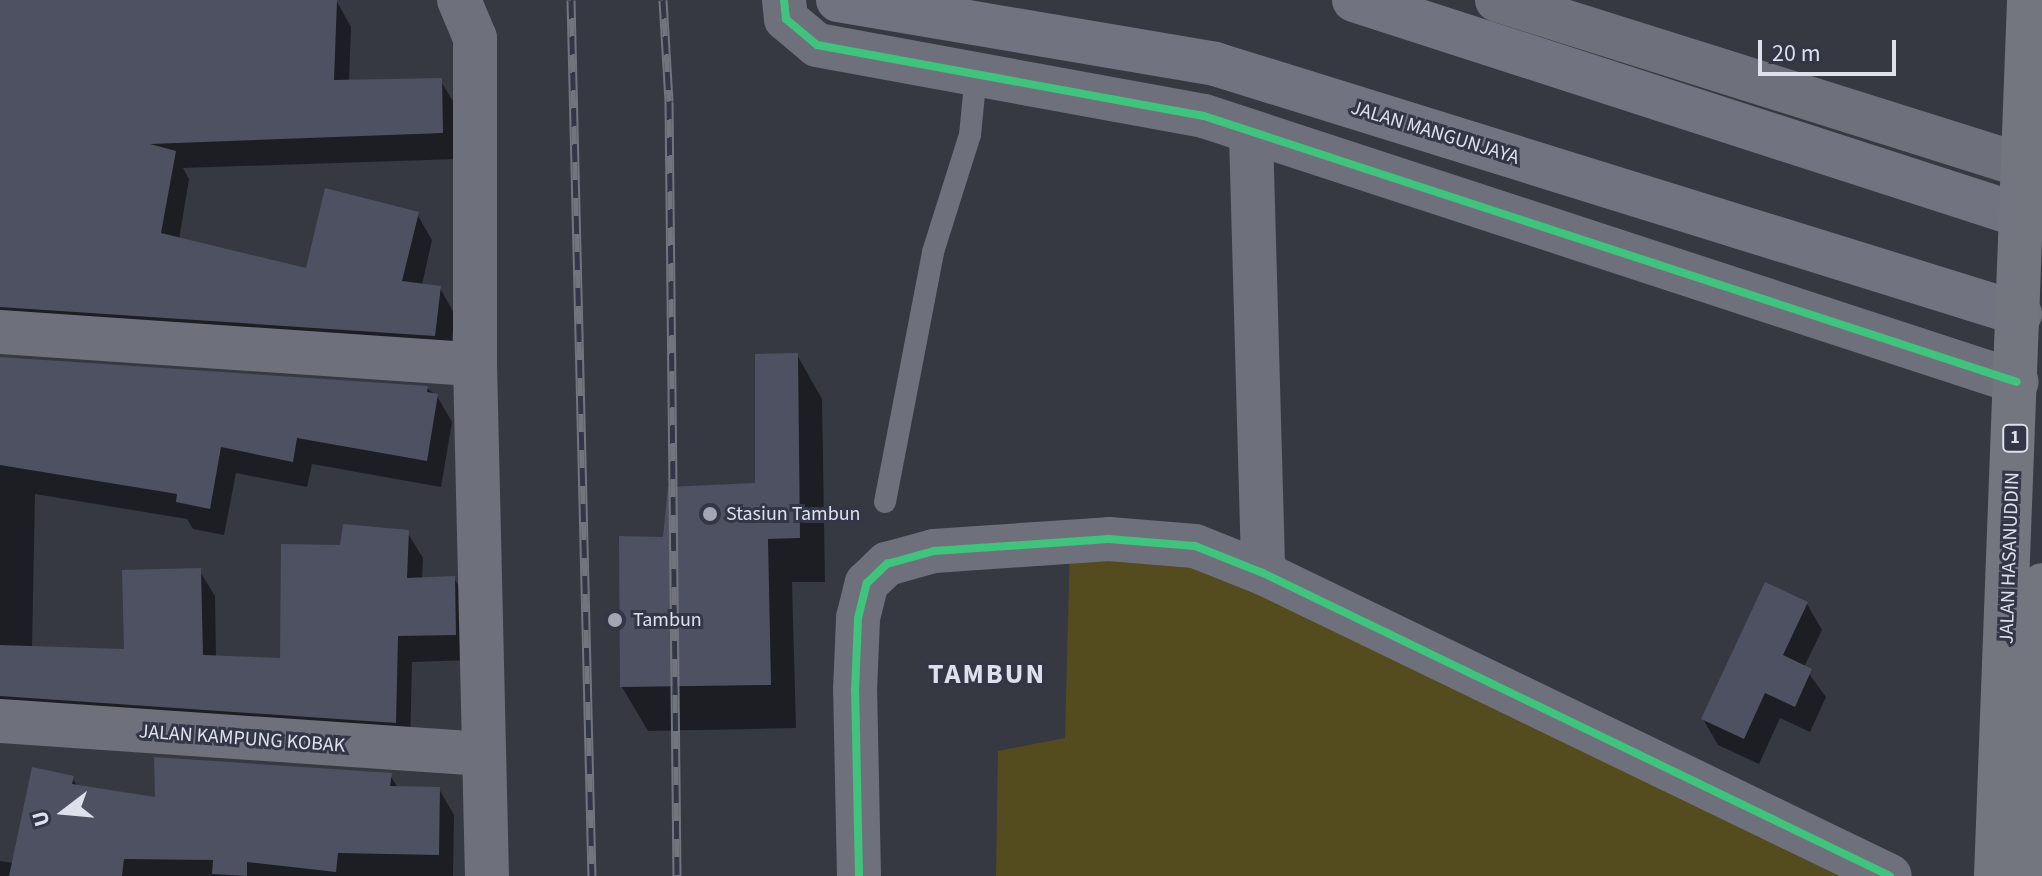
<!DOCTYPE html>
<style>
body{margin:0}
#map{position:relative;width:2042px;height:876px;overflow:hidden;background:#363942;font-family:"Source Sans 3",sans-serif}
div>[style]{position:absolute}
.green>*{inset:0;background:#544b1f}
.shadow>*{inset:0;background:#0007}
.building>*{inset:0;background:#4e5161}
.lane>*{height:22px;margin:-11px;padding:0 11px;transform-origin:11px;border-radius:11px;background:#6e717c}
.street>*{height:44px;margin:-22px;padding:0 22px;transform-origin:22px;border-radius:22px;background:#6e717c}
.secondary>*{height:44px;margin:-22px;padding:0 22px;transform-origin:22px;border-radius:22px;background:#717480}
.highway>*{height:44px;margin:-22px;padding:0 22px;transform-origin:22px;border-radius:22px;background:#73757f}
.rail>*{height:9px;margin-top:-4.5px;transform-origin:0;background:repeating-linear-gradient(90deg,#323646 0 18px,#73757e 0 36px);box-sizing:border-box;border-block:2px solid #73757e}
.cycleway>*{height:8px;margin:-4px;padding:0 4px;transform-origin:4px;border-radius:4px;background:#40c37c}
.dots>*{width:22px;height:22px;translate:-50% -50%;box-sizing:border-box;border:4px solid #323646;border-radius:50%}
span{translate:-50% -50%;white-space:nowrap;text-align:center;line-height:1.15;-webkit-text-stroke:6px #323646;paint-order:stroke}
.shield-label span{padding:2px 6px;background:#323646;border:2px solid;border-radius:6px;-webkit-text-stroke-width:0}
.shield-label{font-size:18px;color:#dee0eb;font-weight:700}
.street-label{font-size:20px;color:#dee0eb}
.poi-label{font-size:20px;color:#dee0eb}
.left{translate:0 -50%;text-align:left}
.district-label{font-size:28px;color:#dee0eb;font-weight:700;letter-spacing:2px}
.north{position:absolute;left:24px;top:772px;width:80px;height:80px;-webkit-text-stroke:6px #323646;paint-order:stroke;rotate:254deg;font-size:22px;font-weight:700;line-height:32px;text-align:center;color:#dee0eb}
.north::after{content:'';display:block;margin:auto;width:28px;height:36px;background:#dee0eb;clip-path:polygon(50% 0,100% 100%,50% 72%,0 100%)}
.scale{position:absolute;left:1758px;top:40px;width:138px;height:36px;box-sizing:border-box;border:4px solid #dee0eb;border-top:0;padding-left:10px;font-size:24px;line-height:28px;white-space:nowrap;color:#dee0eb;-webkit-text-stroke:6px #323646;paint-order:stroke}
</style>
<div id="map">
<div class="green">
<i style="clip-path:polygon(1070px 542px,1195px 546px,1890px 876px,996px 876px,998px 751px,1065px 738px)"></i>
</div>
<div class="shadow">
<i style="clip-path:polygon(0 0,336px 0,351px 27px,349px 82px,440px 80px,456px 106px,457px 159px,183px 168px,189px 179px,179px 240px,307px 270px,417px 214px,432px 240px,422px 285px,440px 288px,455px 315px,449px 362px,0 341px)"></i>
<i style="clip-path:polygon(797px 355px,822px 399px,825px 582px,792px 582px,796px 728px,648px 731px,622px 687px,665px 539px,757px 485px)"></i>
<i style="clip-path:polygon(0 359px,427px 388px,437px 396px,452px 422px,441px 487px,312px 464px,307px 487px,236px 473px,224px 535px,193px 529px,187px 519px,35px 494px,32px 648px,126px 651px,199px 570px,215px 596px,216px 658px,282px 660px,342px 547px,407px 532px,423px 558px,422px 579px,454px 578px,469px 604px,470px 660px,412px 662px,410px 749px,0 729px)"></i>
<i style="clip-path:polygon(1807px 604px,1822px 630px,1804px 667px,1826px 697px,1810px 732px,1780px 718px,1759px 764px,1718px 745px,1703px 719px)"></i>
<i style="clip-path:polygon(390px 775px,398px 788px,439px 789px,454px 815px,453px 876px,0 876px,0 861px,14px 863px,72px 778px,78px 787px,157px 799px)"></i>
</div>
<div class="building">
<i style="clip-path:polygon(0 0,337px 0,334px 80px,442px 78px,443px 133px,150px 144px,176px 151px,161px 233px,306px 268px,325px 188px,419px 212px,402px 281px,441px 286px,435px 336px,0 307px)"></i>
<i style="clip-path:polygon(798px 353px,800px 538px,768px 539px,771px 685px,620px 687px,619px 536px,663px 537px,668px 487px,755px 483px,755px 354px)"></i>
<i style="clip-path:polygon(0 357px,428px 386px,427px 392px,438px 394px,427px 461px,297px 438px,293px 462px,221px 447px,210px 509px,176px 502px,177px 494px,0 465px)"></i>
<i style="clip-path:polygon(343px 524px,409px 530px,407px 578px,455px 576px,456px 635px,398px 636px,396px 723px,0 696px,0 645px,124px 649px,122px 570px,201px 568px,203px 655px,280px 658px,281px 544px,340px 545px)"></i>
<i style="clip-path:polygon(1765px 582px,1808px 602px,1783px 655px,1812px 669px,1795px 707px,1765px 693px,1744px 739px,1701px 719px)"></i>
<i style="clip-path:polygon(154px 757px,392px 773px,390px 786px,440px 787px,439px 855px,338px 853px,336px 872px,247px 862px,247px 876px,212px 874px,213px 860px,124px 859px,122px 876px,9px 876px,32px 767px,74px 776px,72px 784px,155px 797px)"></i>
</div>
<div class="lane">
<i style="left:885px;top:502px;width:255px;rotate:-79.1deg"></i>
<i style="left:933px;top:252px;width:123px;rotate:-72.5deg"></i>
<i style="left:970px;top:135px;width:61px;rotate:-84.4deg"></i>
</div>
<div class="street">
<i style="left:459px;top:0;width:41px;rotate:67.2deg"></i>
<i style="left:475px;top:38px;width:326px;rotate:90deg"></i>
<i style="left:475px;top:364px;width:512px;rotate:88.66deg"></i>
<i style="left:784px;top:0;width:19px;rotate:84deg"></i>
<i style="left:786px;top:19px;width:40px;rotate:40deg"></i>
<i style="left:817px;top:45px;width:393px;rotate:10.4deg"></i>
<i style="left:1204px;top:116px;width:855px;rotate:18.12deg"></i>
<i style="left:1497px;top:0;width:556px;rotate:17.49deg"></i>
<i style="left:1251px;top:134px;width:439px;rotate:88.4deg"></i>
<i style="left:0;top:332px;width:476px;rotate:3.9deg"></i>
<i style="left:0;top:721px;width:485px;rotate:3.9deg"></i>
<i style="left:859px;top:876px;width:185px;rotate:-91.2deg"></i>
<i style="left:855px;top:691px;width:73px;rotate:-87.6deg"></i>
<i style="left:858px;top:618px;width:36px;rotate:-76deg"></i>
<i style="left:867px;top:583px;width:28px;rotate:-44deg"></i>
<i style="left:887px;top:564px;width:49px;rotate:-15.5deg"></i>
<i style="left:934px;top:551px;width:175px;rotate:-3.9deg"></i>
<i style="left:1109px;top:539px;width:86px;rotate:4.7deg"></i>
<i style="left:1195px;top:546px;width:73px;rotate:21.7deg"></i>
<i style="left:1263px;top:573px;width:696px;rotate:25.79deg"></i>
</div>
<div class="secondary">
<i style="left:838px;top:0;width:382px;rotate:9.6deg"></i>
<i style="left:1215px;top:64px;width:843px;rotate:17.25deg"></i>
<i style="left:1354px;top:0;width:699px;rotate:17.92deg"></i>
</div>
<div class="highway">
<i style="left:1996px;top:876px;width:877px;rotate:-87.84deg"></i>
<i style="left:2029px;top:876px;width:291px;rotate:-87.4deg"></i>
</div>
<div class="rail">
<i style="left:571px;top:0;width:876px;rotate:88.63deg"></i>
<i style="left:663px;top:0;width:101px;rotate:86.6deg"></i>
<i style="left:669px;top:101px;width:775px;rotate:89.41deg"></i>
</div>
<div class="cycleway">
<i style="left:784px;top:0;width:19px;rotate:84deg"></i>
<i style="left:786px;top:19px;width:40px;rotate:40deg"></i>
<i style="left:817px;top:45px;width:393px;rotate:10.4deg"></i>
<i style="left:1204px;top:116px;width:855px;rotate:18.12deg"></i>
<i style="left:859px;top:876px;width:185px;rotate:-91.2deg"></i>
<i style="left:855px;top:691px;width:73px;rotate:-87.6deg"></i>
<i style="left:858px;top:618px;width:36px;rotate:-76deg"></i>
<i style="left:867px;top:583px;width:28px;rotate:-44deg"></i>
<i style="left:887px;top:564px;width:49px;rotate:-15.5deg"></i>
<i style="left:934px;top:551px;width:175px;rotate:-3.9deg"></i>
<i style="left:1109px;top:539px;width:86px;rotate:4.7deg"></i>
<i style="left:1195px;top:546px;width:73px;rotate:21.7deg"></i>
<i style="left:1263px;top:573px;width:696px;rotate:25.79deg"></i>
</div>
<div class="dots">
<i style="left:710px;top:514px;background:#a3a6b0"></i>
<i style="left:615px;top:620px;background:#a3a6b0"></i>
</div>
<div class="shield-label">
<span style="left:2015px;top:438px">1</span>
</div>
<div class="street-label">
<span style="left:1435px;top:133px;rotate:17deg">JALAN MANGUNJAYA</span>
<span style="left:2010px;top:558px;rotate:-88deg">JALAN HASANUDDIN</span>
<span style="left:242px;top:739px;rotate:4deg">JALAN KAMPUNG KOBAK</span>
</div>
<div class="poi-label">
<span class="left" style="left:726px;top:514px">Stasiun Tambun</span>
<span class="left" style="left:633px;top:620px">Tambun</span>
</div>
<div class="district-label">
<span style="left:987px;top:674px">TAMBUN</span>
</div>
<div class="north">U</div>
<div class="scale">20 m</div>
</div>
